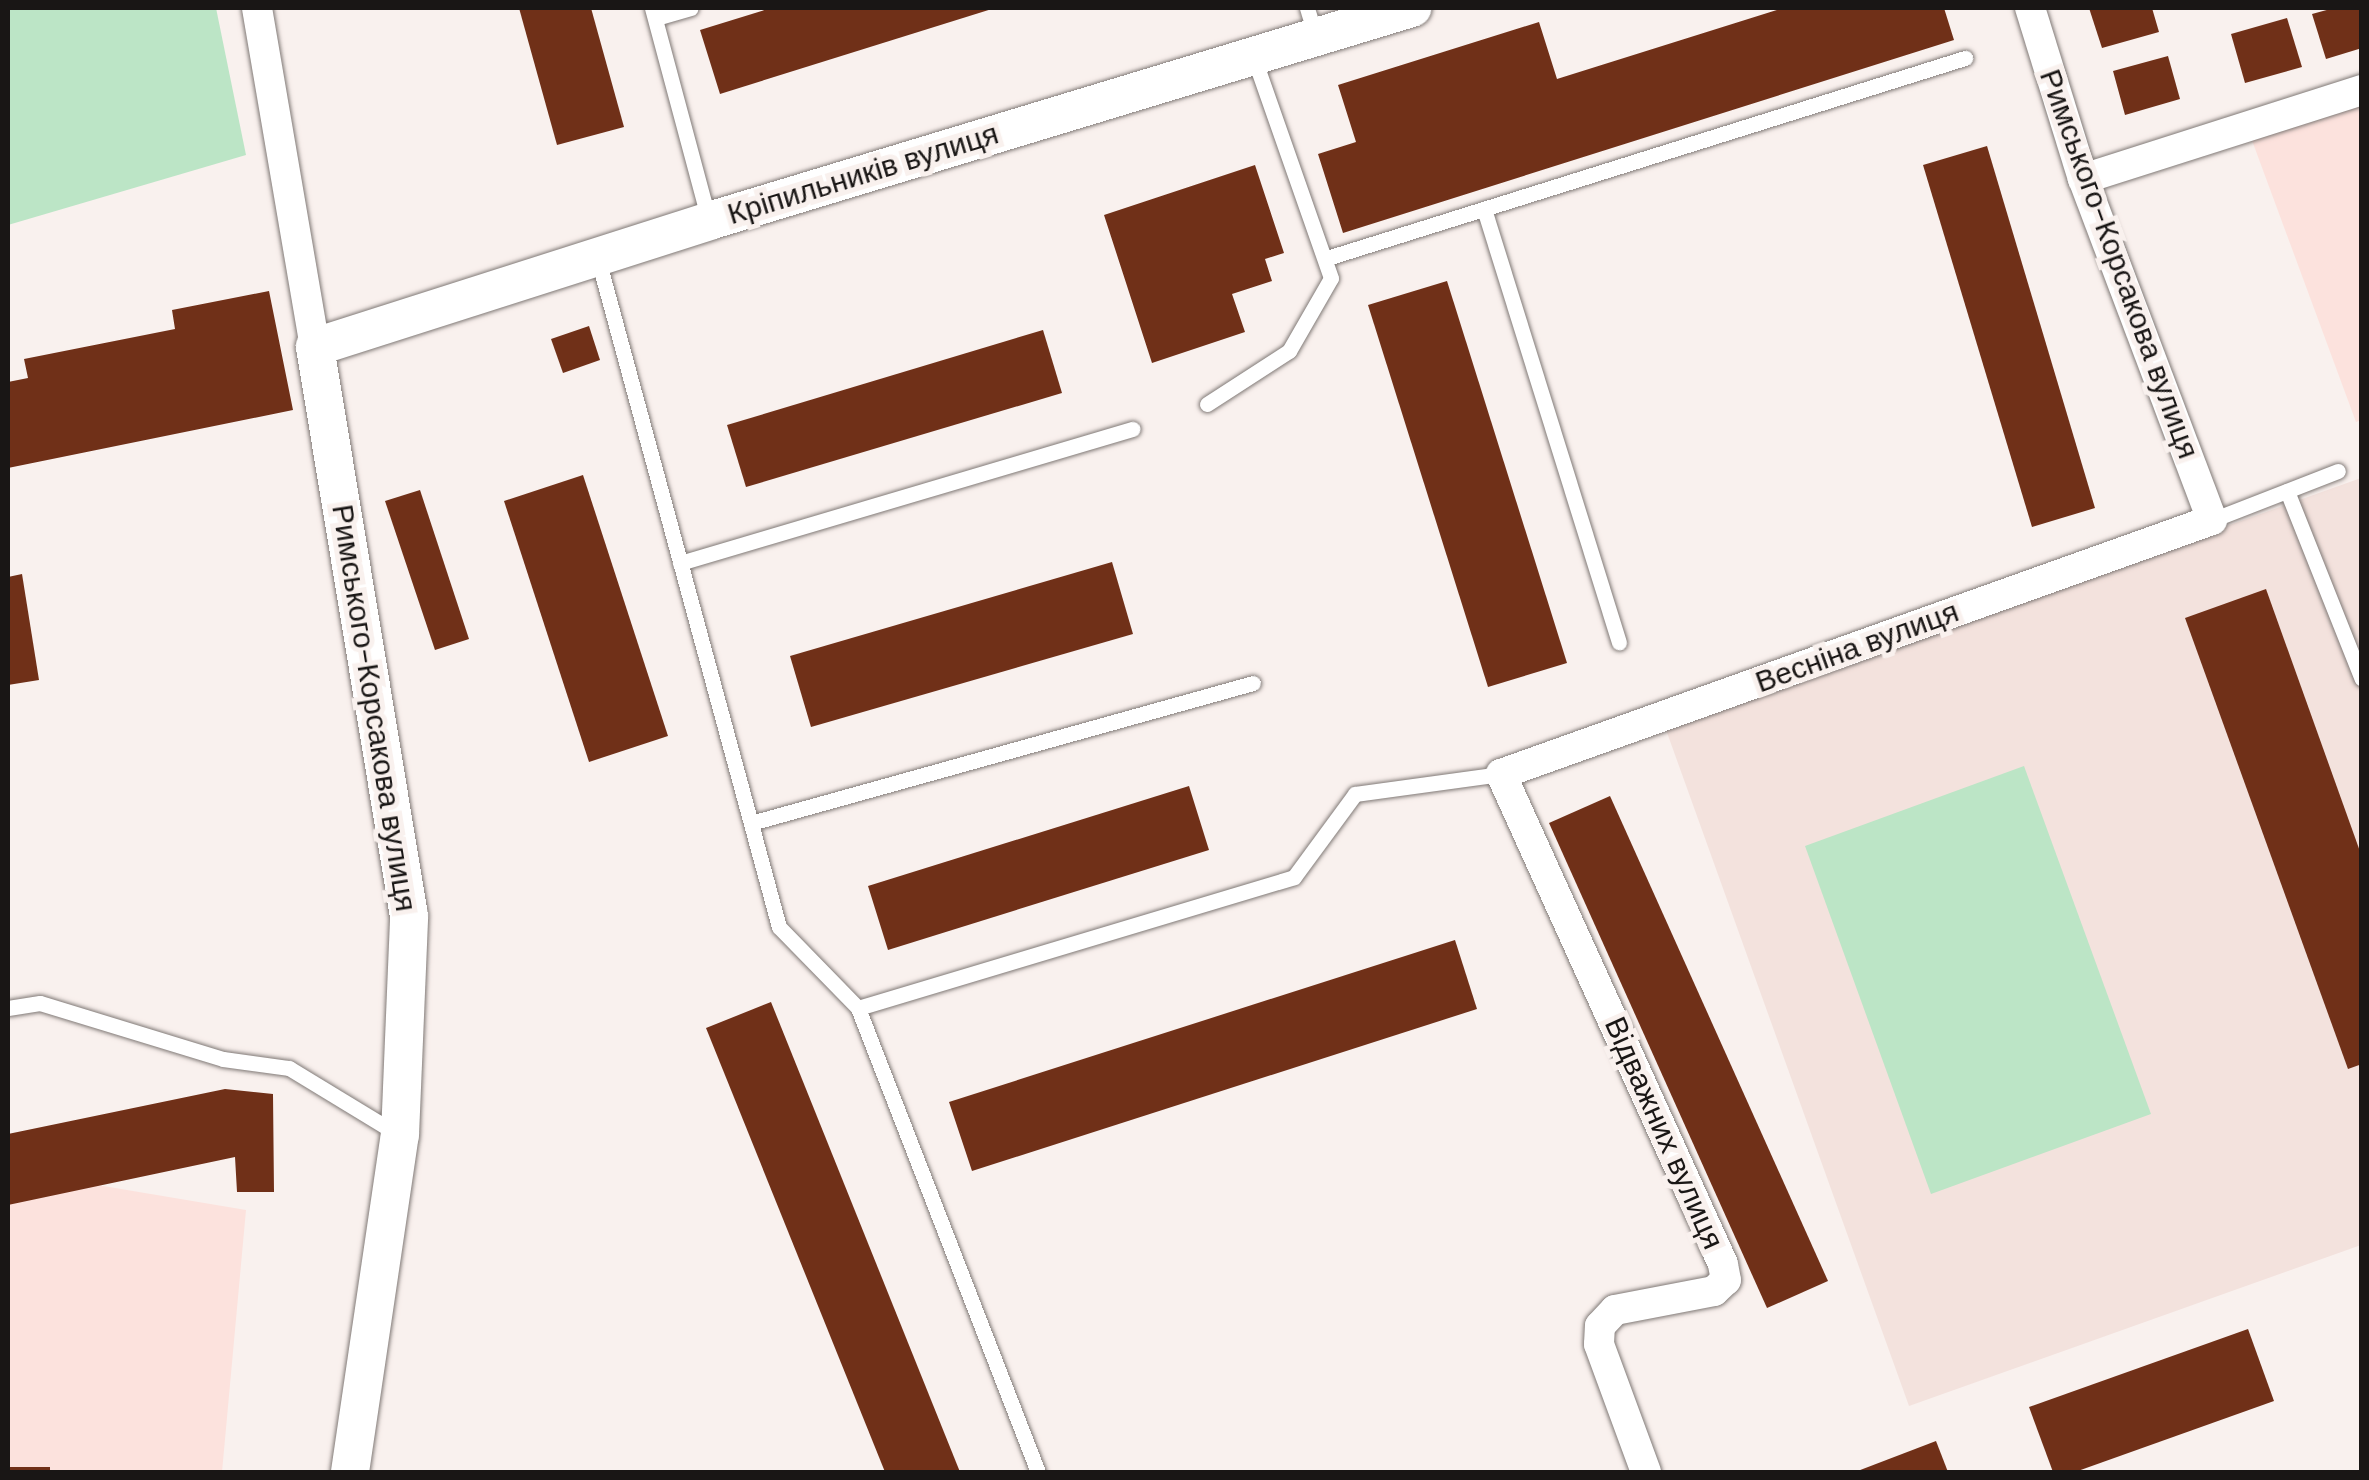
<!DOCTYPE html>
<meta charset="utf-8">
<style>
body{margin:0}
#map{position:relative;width:2369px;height:1480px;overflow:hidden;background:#f9f1ee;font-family:"DM Sans",sans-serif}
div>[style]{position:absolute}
.industrial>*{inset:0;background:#fce2dd}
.built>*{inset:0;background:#f3e2dd}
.green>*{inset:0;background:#bce5c6}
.building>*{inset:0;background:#703018}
.roads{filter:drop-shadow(0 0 2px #807976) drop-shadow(0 0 2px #807976)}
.service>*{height:15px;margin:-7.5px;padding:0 7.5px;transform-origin:7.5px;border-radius:7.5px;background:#fff}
.minor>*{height:30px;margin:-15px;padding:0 15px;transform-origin:15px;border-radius:15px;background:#fff}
.tertiary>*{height:38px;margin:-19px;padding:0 19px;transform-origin:19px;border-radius:19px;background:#fff}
span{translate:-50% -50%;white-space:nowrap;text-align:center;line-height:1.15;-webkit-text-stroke:10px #f9f1ee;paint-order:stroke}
.street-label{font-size:30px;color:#191615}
.frame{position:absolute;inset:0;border:10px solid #191615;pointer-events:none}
</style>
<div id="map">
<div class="industrial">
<i style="clip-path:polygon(2361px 100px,2361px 420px,2356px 422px,2250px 135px)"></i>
<i style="clip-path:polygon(8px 1170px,246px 1210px,222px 1472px,8px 1472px)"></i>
</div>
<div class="built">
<i style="clip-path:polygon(2361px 478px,2361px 1245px,1909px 1406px,1665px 727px)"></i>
</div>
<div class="green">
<i style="clip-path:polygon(8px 8px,216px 8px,246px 155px,8px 225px)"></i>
<i style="clip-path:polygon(2024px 766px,2151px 1114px,1931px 1194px,1805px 846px)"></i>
</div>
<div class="building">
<i style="clip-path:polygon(519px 8px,591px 8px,624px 127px,557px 145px)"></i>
<i style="clip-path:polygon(771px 8px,995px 8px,720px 94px,700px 30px)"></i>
<i style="clip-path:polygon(1783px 8px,1944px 8px,1954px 40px,1343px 233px,1318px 154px,1356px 142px,1338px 85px,1539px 22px,1557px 79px)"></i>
<i style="clip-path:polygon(2089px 8px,2152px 8px,2159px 32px,2102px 48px)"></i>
<i style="clip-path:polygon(2334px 8px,2362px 8px,2362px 48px,2326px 59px,2312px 14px)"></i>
<i style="clip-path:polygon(2287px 18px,2302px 67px,2245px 83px,2231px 34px)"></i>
<i style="clip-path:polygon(2168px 56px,2180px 99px,2125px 115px,2113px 71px)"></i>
<i style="clip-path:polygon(1987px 146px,2095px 508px,2032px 527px,1923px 165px)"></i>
<i style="clip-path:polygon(1255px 165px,1284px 253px,1265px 259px,1272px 281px,1232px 294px,1245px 332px,1152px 363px,1104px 215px)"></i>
<i style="clip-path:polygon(1447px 281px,1567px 663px,1488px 687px,1368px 305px)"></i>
<i style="clip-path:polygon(269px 291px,293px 410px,8px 468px,8px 382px,28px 378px,24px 359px,175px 329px,172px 310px)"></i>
<i style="clip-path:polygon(589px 326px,600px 360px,563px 373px,551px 339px)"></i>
<i style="clip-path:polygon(1043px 330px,1062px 393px,746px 487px,727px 425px)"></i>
<i style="clip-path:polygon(583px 475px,668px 736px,589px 762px,504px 501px)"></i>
<i style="clip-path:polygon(420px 490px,469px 639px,435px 650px,385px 501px)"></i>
<i style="clip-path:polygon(1112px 562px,1133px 634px,811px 727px,790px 656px)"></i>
<i style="clip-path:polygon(22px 574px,39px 680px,8px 685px,8px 577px)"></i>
<i style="clip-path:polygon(2266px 589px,2362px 857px,2362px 1064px,2348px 1069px,2185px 618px)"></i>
<i style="clip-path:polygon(1189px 786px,1209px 850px,888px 950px,868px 886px)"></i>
<i style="clip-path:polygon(1610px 796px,1828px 1281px,1767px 1308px,1549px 823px)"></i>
<i style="clip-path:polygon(1455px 940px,1477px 1009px,972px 1171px,949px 1102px)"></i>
<i style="clip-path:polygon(771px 1002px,960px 1472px,885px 1472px,706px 1028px)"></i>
<i style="clip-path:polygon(225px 1089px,273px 1094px,274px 1192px,237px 1192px,235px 1157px,8px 1205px,8px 1134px)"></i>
<i style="clip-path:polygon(2248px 1329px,2274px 1401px,2075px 1472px,2053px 1472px,2029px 1407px)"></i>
<i style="clip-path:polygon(1936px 1441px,1948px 1472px,1855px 1472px)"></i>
<i style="clip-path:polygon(8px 1467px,50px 1467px,50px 1472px,8px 1472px)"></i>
</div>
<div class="roads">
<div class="service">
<i style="left:652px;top:8px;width:220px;rotate:75deg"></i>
<i style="left:1307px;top:8px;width:30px;rotate:73deg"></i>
<i style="left:656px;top:18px;width:36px;rotate:-16deg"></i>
<i style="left:1484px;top:209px;width:454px;rotate:72.7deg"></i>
<i style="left:1327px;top:258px;width:669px;rotate:-17.41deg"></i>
<i style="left:598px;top:259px;width:692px;rotate:74.84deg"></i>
<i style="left:779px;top:927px;width:113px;rotate:45.7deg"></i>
<i style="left:858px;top:1008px;width:455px;rotate:-16.7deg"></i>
<i style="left:1294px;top:877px;width:103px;rotate:-53.7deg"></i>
<i style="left:1355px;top:794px;width:147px;rotate:-7.8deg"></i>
<i style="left:1207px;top:404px;width:98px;rotate:-32.9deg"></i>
<i style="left:1289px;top:351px;width:84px;rotate:-60.1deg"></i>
<i style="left:1331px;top:278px;width:236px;rotate:-109.3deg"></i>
<i style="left:2287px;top:491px;width:202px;rotate:68.3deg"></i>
<i style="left:2212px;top:520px;width:135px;rotate:-21.3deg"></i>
<i style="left:680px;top:563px;width:472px;rotate:-16.5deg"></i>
<i style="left:751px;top:823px;width:521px;rotate:-15.58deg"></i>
<i style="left:8px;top:1008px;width:32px;rotate:-9deg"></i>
<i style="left:40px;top:1003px;width:191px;rotate:17deg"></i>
<i style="left:223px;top:1059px;width:67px;rotate:7.8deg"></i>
<i style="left:289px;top:1068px;width:125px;rotate:31.3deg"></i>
<i style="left:858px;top:1008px;width:498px;rotate:68.8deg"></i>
</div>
<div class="minor">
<i style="left:257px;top:8px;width:344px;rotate:80.3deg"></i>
<i style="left:2083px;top:179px;width:293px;rotate:-17.7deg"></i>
<i style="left:1646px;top:1472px;width:136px;rotate:-110.2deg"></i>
<i style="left:1599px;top:1344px;width:18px;rotate:-87deg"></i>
<i style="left:1600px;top:1326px;width:22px;rotate:-47deg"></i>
<i style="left:1615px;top:1310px;width:101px;rotate:-10.9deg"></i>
<i style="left:1714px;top:1291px;width:16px;rotate:-43deg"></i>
<i style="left:1726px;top:1280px;width:16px;rotate:-101deg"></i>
<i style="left:1723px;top:1264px;width:538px;rotate:-114.37deg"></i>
<i style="left:1501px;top:774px;width:755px;rotate:-19.66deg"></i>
<i style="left:2212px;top:520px;width:365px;rotate:-110.7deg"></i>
<i style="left:2083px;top:179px;width:179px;rotate:-107.2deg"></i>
</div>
<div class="tertiary">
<i style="left:350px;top:1472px;width:341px;rotate:-81.6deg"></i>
<i style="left:400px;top:1135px;width:219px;rotate:-87.6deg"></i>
<i style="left:409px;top:916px;width:577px;rotate:-99.38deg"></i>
<i style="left:315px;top:347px;width:414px;rotate:-17.7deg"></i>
<i style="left:709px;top:221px;width:735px;rotate:-16.86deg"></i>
</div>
</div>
<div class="street-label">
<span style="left:863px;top:174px;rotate:-17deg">Кріпильників вулиця</span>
<span style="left:2119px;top:264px;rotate:70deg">Римського-Корсакова вулиця</span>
<span style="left:1857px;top:647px;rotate:-20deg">Весніна вулиця</span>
<span style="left:374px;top:708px;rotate:81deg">Римського-Корсакова вулиця</span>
<span style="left:1664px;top:1133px;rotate:66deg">Відважних вулиця</span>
</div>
<div class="frame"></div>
</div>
